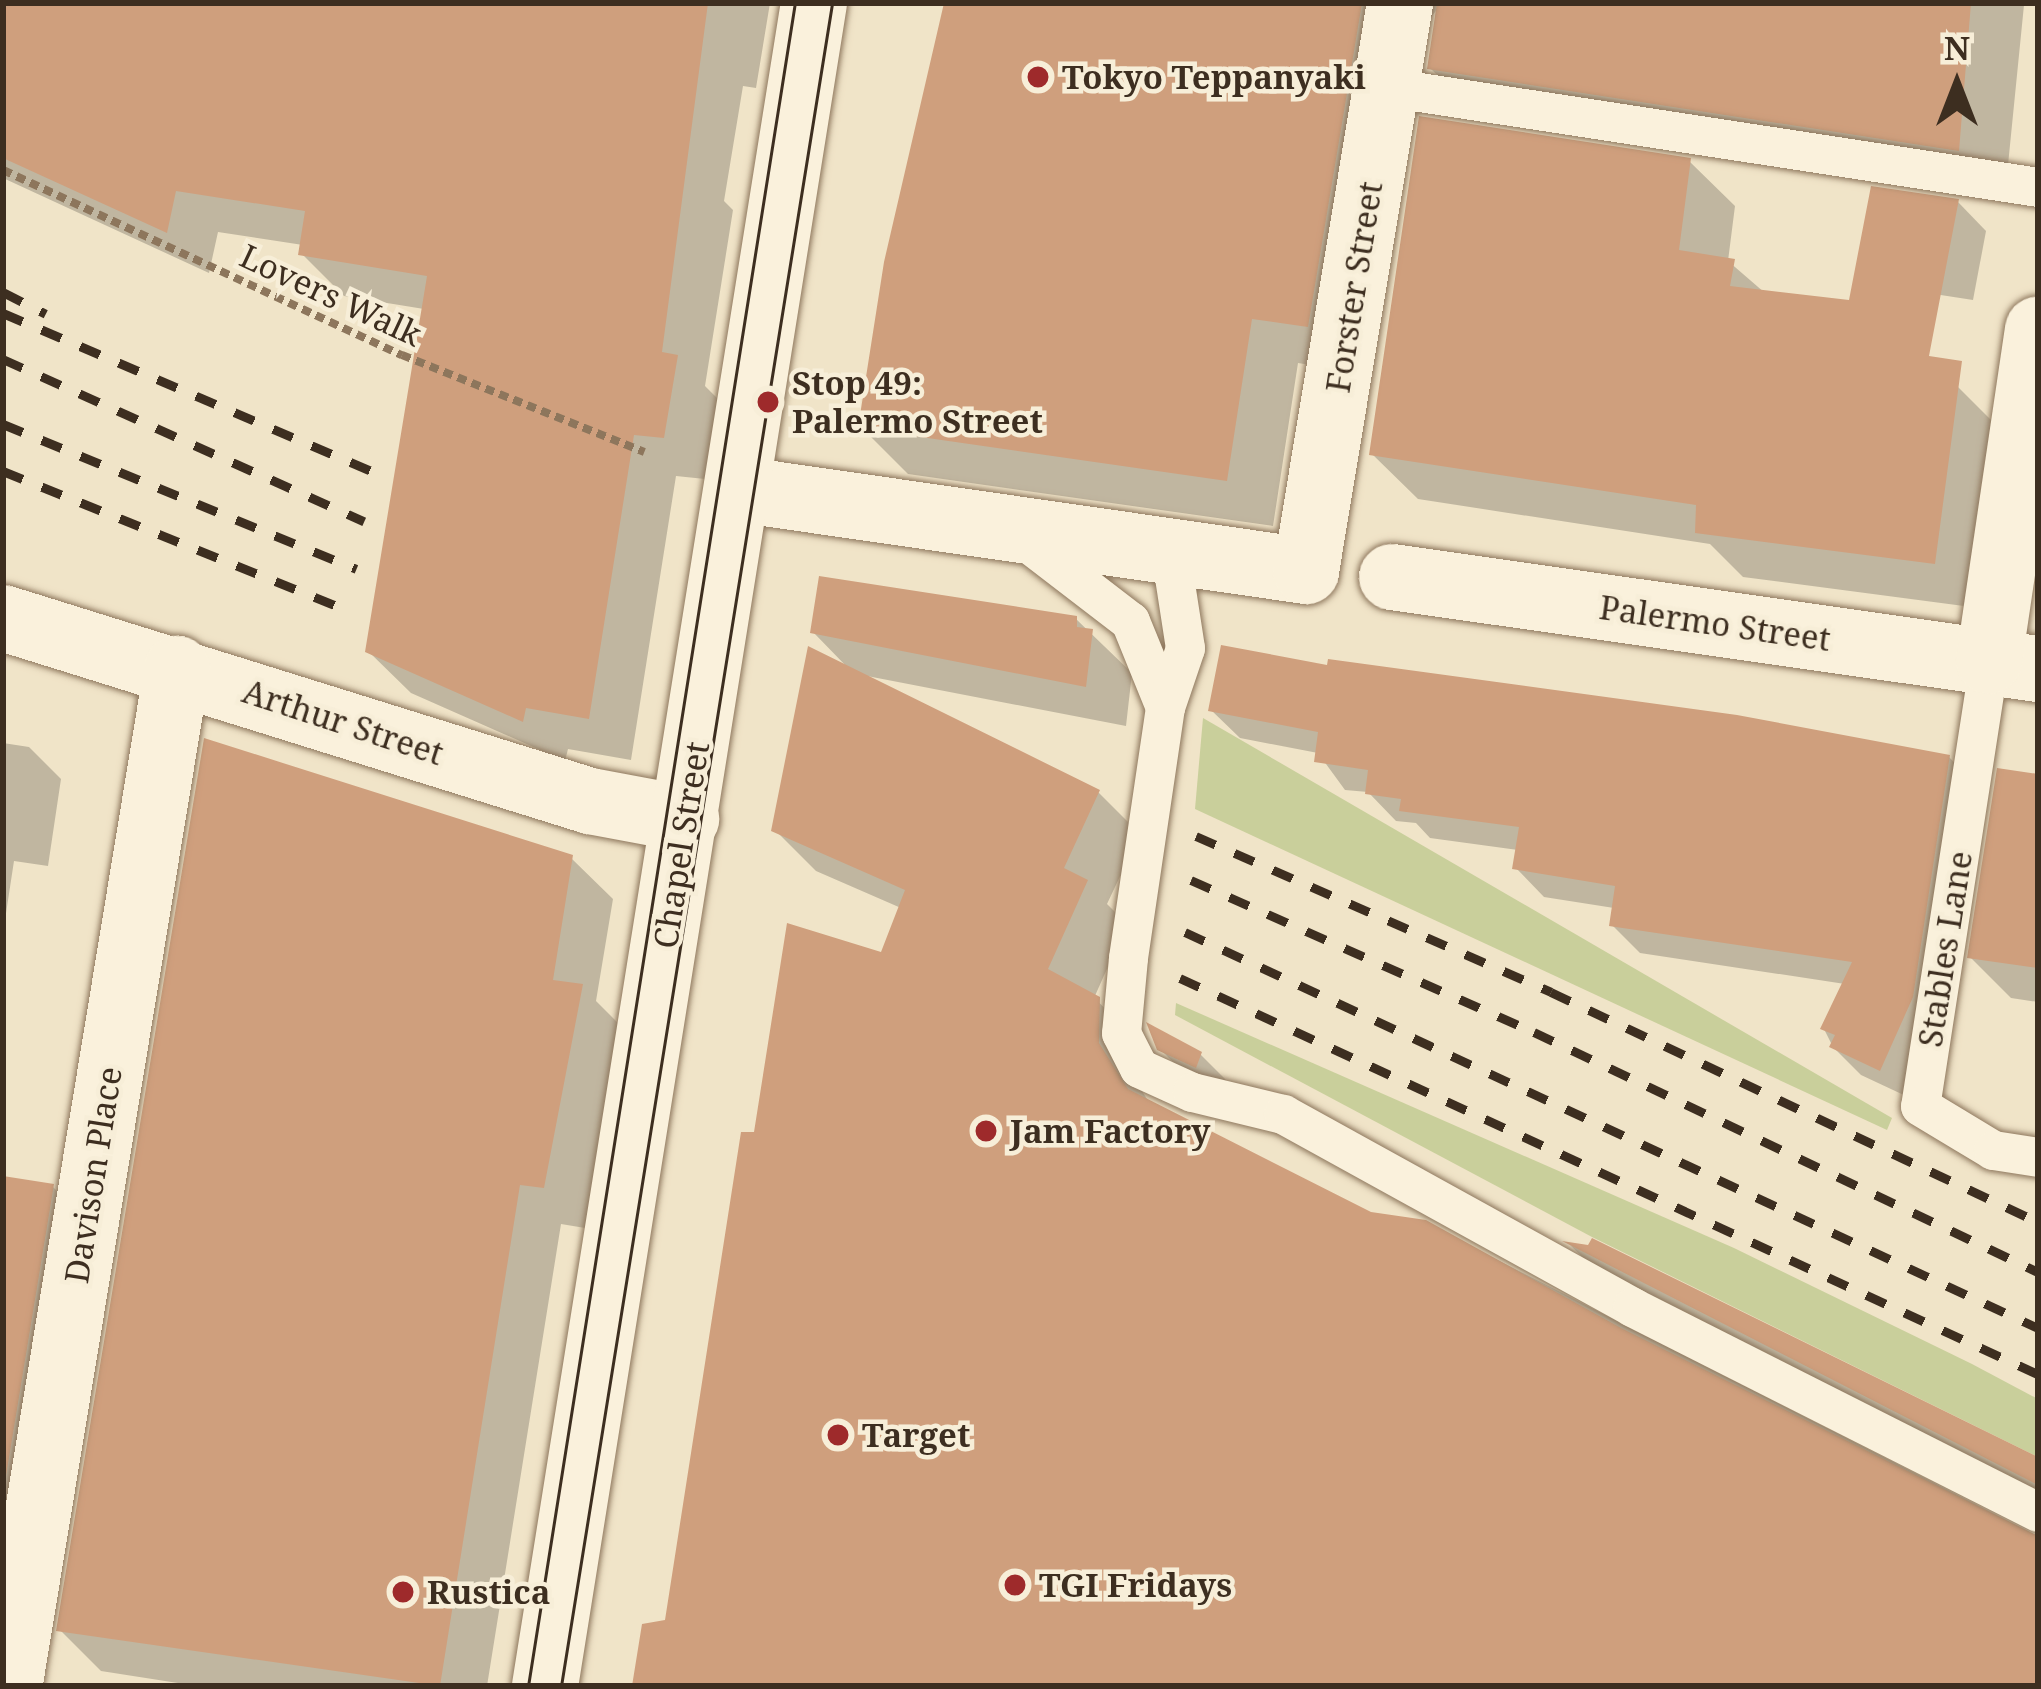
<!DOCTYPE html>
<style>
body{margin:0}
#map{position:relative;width:2041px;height:1689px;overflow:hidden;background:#f0e4c8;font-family:"Noto Serif",serif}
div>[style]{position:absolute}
.green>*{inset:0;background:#c9cf9b}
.shadow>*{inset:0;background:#0003}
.building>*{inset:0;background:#cf9f7d}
.path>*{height:8px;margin-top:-4px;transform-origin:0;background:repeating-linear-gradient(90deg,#8d765c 0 9px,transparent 0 15px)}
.roads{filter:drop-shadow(0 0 3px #8d765c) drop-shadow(0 0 3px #8d765c)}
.lane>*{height:39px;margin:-19.5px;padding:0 19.5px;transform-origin:19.5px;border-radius:19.5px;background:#faf1dc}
.street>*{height:66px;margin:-33px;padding:0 33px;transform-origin:33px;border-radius:33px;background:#faf1dc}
.secondary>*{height:66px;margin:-33px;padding:0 33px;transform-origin:33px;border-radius:33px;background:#faf1dc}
.tram>*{height:3px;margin:-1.5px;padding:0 1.5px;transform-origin:1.5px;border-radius:1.5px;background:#3d2e20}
.rail>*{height:9px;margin-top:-4.5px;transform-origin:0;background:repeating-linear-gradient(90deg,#3d2e20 0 21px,transparent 0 42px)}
.dots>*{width:33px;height:33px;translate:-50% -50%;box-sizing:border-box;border:6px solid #f7eed8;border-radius:50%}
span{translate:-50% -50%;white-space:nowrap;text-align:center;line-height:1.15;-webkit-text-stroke:9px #f7eed8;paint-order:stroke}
.poi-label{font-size:33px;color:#3d2e20;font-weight:700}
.left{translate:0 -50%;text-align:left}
.street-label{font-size:33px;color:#3d2e20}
.frame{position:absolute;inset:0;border:6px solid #3d2e20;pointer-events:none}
.north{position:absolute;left:1897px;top:24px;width:120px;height:120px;-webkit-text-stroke:9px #f7eed8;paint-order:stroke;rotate:0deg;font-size:33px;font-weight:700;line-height:48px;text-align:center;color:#3d2e20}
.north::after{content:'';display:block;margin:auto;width:42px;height:54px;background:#3d2e20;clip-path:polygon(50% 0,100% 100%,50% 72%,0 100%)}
</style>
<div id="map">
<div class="green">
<i style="clip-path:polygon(1203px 718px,1892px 1118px,1887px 1130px,1195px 809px)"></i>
<i style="clip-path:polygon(1176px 1003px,1734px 1248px,1972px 1364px,2038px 1399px,2038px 1457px,1592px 1237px,1175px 1015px)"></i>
</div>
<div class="shadow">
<i style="clip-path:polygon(3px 3px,770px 3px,756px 88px,743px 86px,724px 201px,733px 210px,705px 386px,719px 400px,705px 479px,676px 476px,631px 760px,568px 749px,565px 761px,411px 693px,368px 651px,424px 309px,344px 296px,302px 254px,303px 245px,218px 232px,209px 273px,3px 178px)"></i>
<i style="clip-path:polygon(946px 3px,2022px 3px,2024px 5px,2005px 195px,1477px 114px,1430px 68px,1436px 11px,1408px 44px,1354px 372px,1298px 363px,1273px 526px,908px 474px,861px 427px)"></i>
<i style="clip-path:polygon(1689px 161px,1735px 206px,1728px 261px,1765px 293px,1957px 386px,2002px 431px,1979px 608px,1743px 577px,1710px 544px,1418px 499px,1372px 454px)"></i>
<i style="clip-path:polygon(1958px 202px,1986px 231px,1973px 300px,1889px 287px)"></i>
<i style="clip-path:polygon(1076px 619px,1132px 673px,1126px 726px,867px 676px,1099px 793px,1140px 834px,1107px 904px,1127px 924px,1094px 998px,1140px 1041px,1139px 1086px,1150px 1104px,1370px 1215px,1425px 1223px,2038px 1536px,2038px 1686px,635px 1686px,667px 1623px,757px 1135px,883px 956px,901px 908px,816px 871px,775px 830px,848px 668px,813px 632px)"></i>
<i style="clip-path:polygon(1330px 669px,1949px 757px,1977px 786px,1908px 1097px,1861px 1075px,1833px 1047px,1824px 1029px,1845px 984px,1640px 953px,1612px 925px,1614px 908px,1544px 897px,1516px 868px,1518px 850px,1430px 838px,1416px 823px,1396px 821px,1368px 792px,1345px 790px,1318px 753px,1240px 738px,1211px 710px)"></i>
<i style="clip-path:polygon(3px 743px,29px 747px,61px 779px,48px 866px,14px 861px,3px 933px)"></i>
<i style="clip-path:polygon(2038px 777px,2038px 1002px,2011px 998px,1970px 957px)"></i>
<i style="clip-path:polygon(571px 858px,613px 899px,596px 1001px,623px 1028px,585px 1228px,561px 1224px,487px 1686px,197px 1686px,101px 1671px,60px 1630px)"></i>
<i style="clip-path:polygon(1159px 1048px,1201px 1055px,1242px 1096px,1201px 1090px)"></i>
<i style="clip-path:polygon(3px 1179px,53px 1187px,84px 1219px,3px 1622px)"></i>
<i style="clip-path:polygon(1570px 1245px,2038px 1459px,2038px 1503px,1607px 1281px)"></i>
</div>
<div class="building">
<i style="clip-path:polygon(3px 3px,708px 3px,662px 352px,678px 355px,664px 438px,634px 435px,589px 719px,526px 708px,523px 722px,365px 652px,427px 276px,298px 255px,305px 211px,176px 191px,167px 233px,3px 158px)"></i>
<i style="clip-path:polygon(944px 3px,1362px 3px,1308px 327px,1252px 319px,1227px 481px,858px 428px,884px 262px)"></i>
<i style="clip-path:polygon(1437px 3px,1971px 3px,1959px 151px,1427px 69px)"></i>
<i style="clip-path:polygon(1419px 116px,1691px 158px,1679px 250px,1735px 259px,1730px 286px,1849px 300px,1871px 186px,1959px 199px,1929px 356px,1962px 361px,1935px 564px,1695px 533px,1696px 505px,1369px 455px)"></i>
<i style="clip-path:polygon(819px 576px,1077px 616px,1077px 627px,1093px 629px,1086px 687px,810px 633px)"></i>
<i style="clip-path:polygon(1221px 645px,1327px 665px,1328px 659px,1737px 715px,1950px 755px,1913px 997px,1880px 1071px,1829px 1047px,1835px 1035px,1820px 1029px,1852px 962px,1609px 926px,1615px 886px,1512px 869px,1519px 827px,1399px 811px,1401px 799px,1365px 794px,1368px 770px,1314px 762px,1318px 732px,1208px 711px)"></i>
<i style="clip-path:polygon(808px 646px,1100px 790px,1064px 868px,1088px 880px,1048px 969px,1100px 997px,1099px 1043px,1128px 1089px,1371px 1212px,1426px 1220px,1621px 1328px,2038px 1536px,2038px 1686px,632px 1686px,642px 1624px,665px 1620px,741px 1132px,754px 1132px,787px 923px,881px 952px,905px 890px,771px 831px)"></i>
<i style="clip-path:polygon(204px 738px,573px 855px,553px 980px,583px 984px,544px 1188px,520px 1185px,440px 1686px,56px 1631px)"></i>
<i style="clip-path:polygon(1997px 768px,2038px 774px,2038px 968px,1967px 958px)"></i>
<i style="clip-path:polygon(1146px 1022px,1202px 1052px,1196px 1068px,1157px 1050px)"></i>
<i style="clip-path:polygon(3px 1176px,54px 1184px,3px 1494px)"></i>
<i style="clip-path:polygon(1592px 1238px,2038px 1457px,2038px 1485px,1562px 1241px,1588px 1245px)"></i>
</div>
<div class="path">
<i style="left:3px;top:170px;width:440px;rotate:24.9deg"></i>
<i style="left:402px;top:355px;width:261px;rotate:21.8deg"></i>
</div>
<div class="roads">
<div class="lane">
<i style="left:1387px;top:87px;width:659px;rotate:8.73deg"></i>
<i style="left:1023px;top:539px;width:135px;rotate:37.5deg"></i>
<i style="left:1130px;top:621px;width:93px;rotate:67.9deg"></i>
<i style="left:1170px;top:551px;width:98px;rotate:81.2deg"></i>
<i style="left:1185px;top:648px;width:62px;rotate:108.7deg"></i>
<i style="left:1165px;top:707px;width:254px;rotate:98.4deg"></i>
<i style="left:1128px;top:958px;width:75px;rotate:95.3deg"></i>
<i style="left:1121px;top:1033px;width:39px;rotate:63deg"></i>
<i style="left:1139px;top:1068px;width:58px;rotate:24.4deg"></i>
<i style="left:1192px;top:1092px;width:94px;rotate:13.6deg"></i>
<i style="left:1283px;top:1114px;width:399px;rotate:28.9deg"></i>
<i style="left:1632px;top:1307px;width:455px;rotate:26.8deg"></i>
<i style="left:1989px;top:661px;width:450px;rotate:98.8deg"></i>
<i style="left:1920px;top:1106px;width:85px;rotate:31.1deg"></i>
<i style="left:1993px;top:1150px;width:46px;rotate:8.8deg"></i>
</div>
<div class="street">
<i style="left:737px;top:489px;width:575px;rotate:8.2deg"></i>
<i style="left:1306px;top:571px;width:576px;rotate:-80.6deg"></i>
<i style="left:1392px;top:577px;width:653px;rotate:8.11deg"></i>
<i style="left:3px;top:618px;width:615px;rotate:17.32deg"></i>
<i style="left:590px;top:801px;width:98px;rotate:10.6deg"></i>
<i style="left:1989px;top:661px;width:335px;rotate:-81.6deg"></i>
<i style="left:10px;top:1682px;width:1027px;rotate:-80.64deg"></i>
</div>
<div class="secondary">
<i style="left:545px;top:1686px;width:1704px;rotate:-80.92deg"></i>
</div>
</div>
<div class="tram">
<i style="left:528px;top:1686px;width:1704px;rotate:-80.99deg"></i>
<i style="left:561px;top:1686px;width:1705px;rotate:-80.85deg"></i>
</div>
<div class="rail">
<i style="left:3px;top:292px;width:48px;rotate:27.1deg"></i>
<i style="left:3px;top:313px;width:400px;rotate:23.2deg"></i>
<i style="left:3px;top:359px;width:396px;rotate:24.2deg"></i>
<i style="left:3px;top:424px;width:382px;rotate:22.3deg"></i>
<i style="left:3px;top:471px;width:374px;rotate:22deg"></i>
<i style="left:1196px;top:836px;width:388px;rotate:23.7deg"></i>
<i style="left:1551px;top:992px;width:539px;rotate:25.28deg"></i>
<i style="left:1191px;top:880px;width:375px;rotate:23.9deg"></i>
<i style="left:1534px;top:1032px;width:558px;rotate:25.46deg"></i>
<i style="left:1185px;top:932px;width:940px;rotate:24.9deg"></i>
<i style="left:1180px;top:978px;width:945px;rotate:24.78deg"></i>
</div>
<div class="dots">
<i style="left:1038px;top:77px;background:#9e2a2b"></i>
<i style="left:768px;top:402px;background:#9e2a2b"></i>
<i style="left:986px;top:1131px;background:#9e2a2b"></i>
<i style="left:838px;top:1435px;background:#9e2a2b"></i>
<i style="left:1015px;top:1585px;background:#9e2a2b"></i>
<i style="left:403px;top:1592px;background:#9e2a2b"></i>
</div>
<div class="poi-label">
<span class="left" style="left:1062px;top:77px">Tokyo Teppanyaki</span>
<span class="left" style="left:792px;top:402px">Stop 49:<br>Palermo Street</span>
<span class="left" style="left:1010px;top:1131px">Jam Factory</span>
<span class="left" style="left:862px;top:1435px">Target</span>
<span class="left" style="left:1039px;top:1585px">TGI Fridays</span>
<span class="left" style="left:427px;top:1592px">Rustica</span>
</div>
<div class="street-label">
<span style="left:1354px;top:287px;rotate:-81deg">Forster Street</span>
<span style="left:331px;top:295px;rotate:25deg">Lovers Walk</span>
<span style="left:1715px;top:623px;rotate:8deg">Palermo Street</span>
<span style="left:343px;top:722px;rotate:18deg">Arthur Street</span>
<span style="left:681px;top:845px;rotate:-81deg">Chapel Street</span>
<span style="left:1945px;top:949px;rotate:-81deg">Stables Lane</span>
<span style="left:93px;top:1175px;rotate:-81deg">Davison Place</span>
</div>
<div class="frame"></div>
<div class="north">N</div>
</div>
